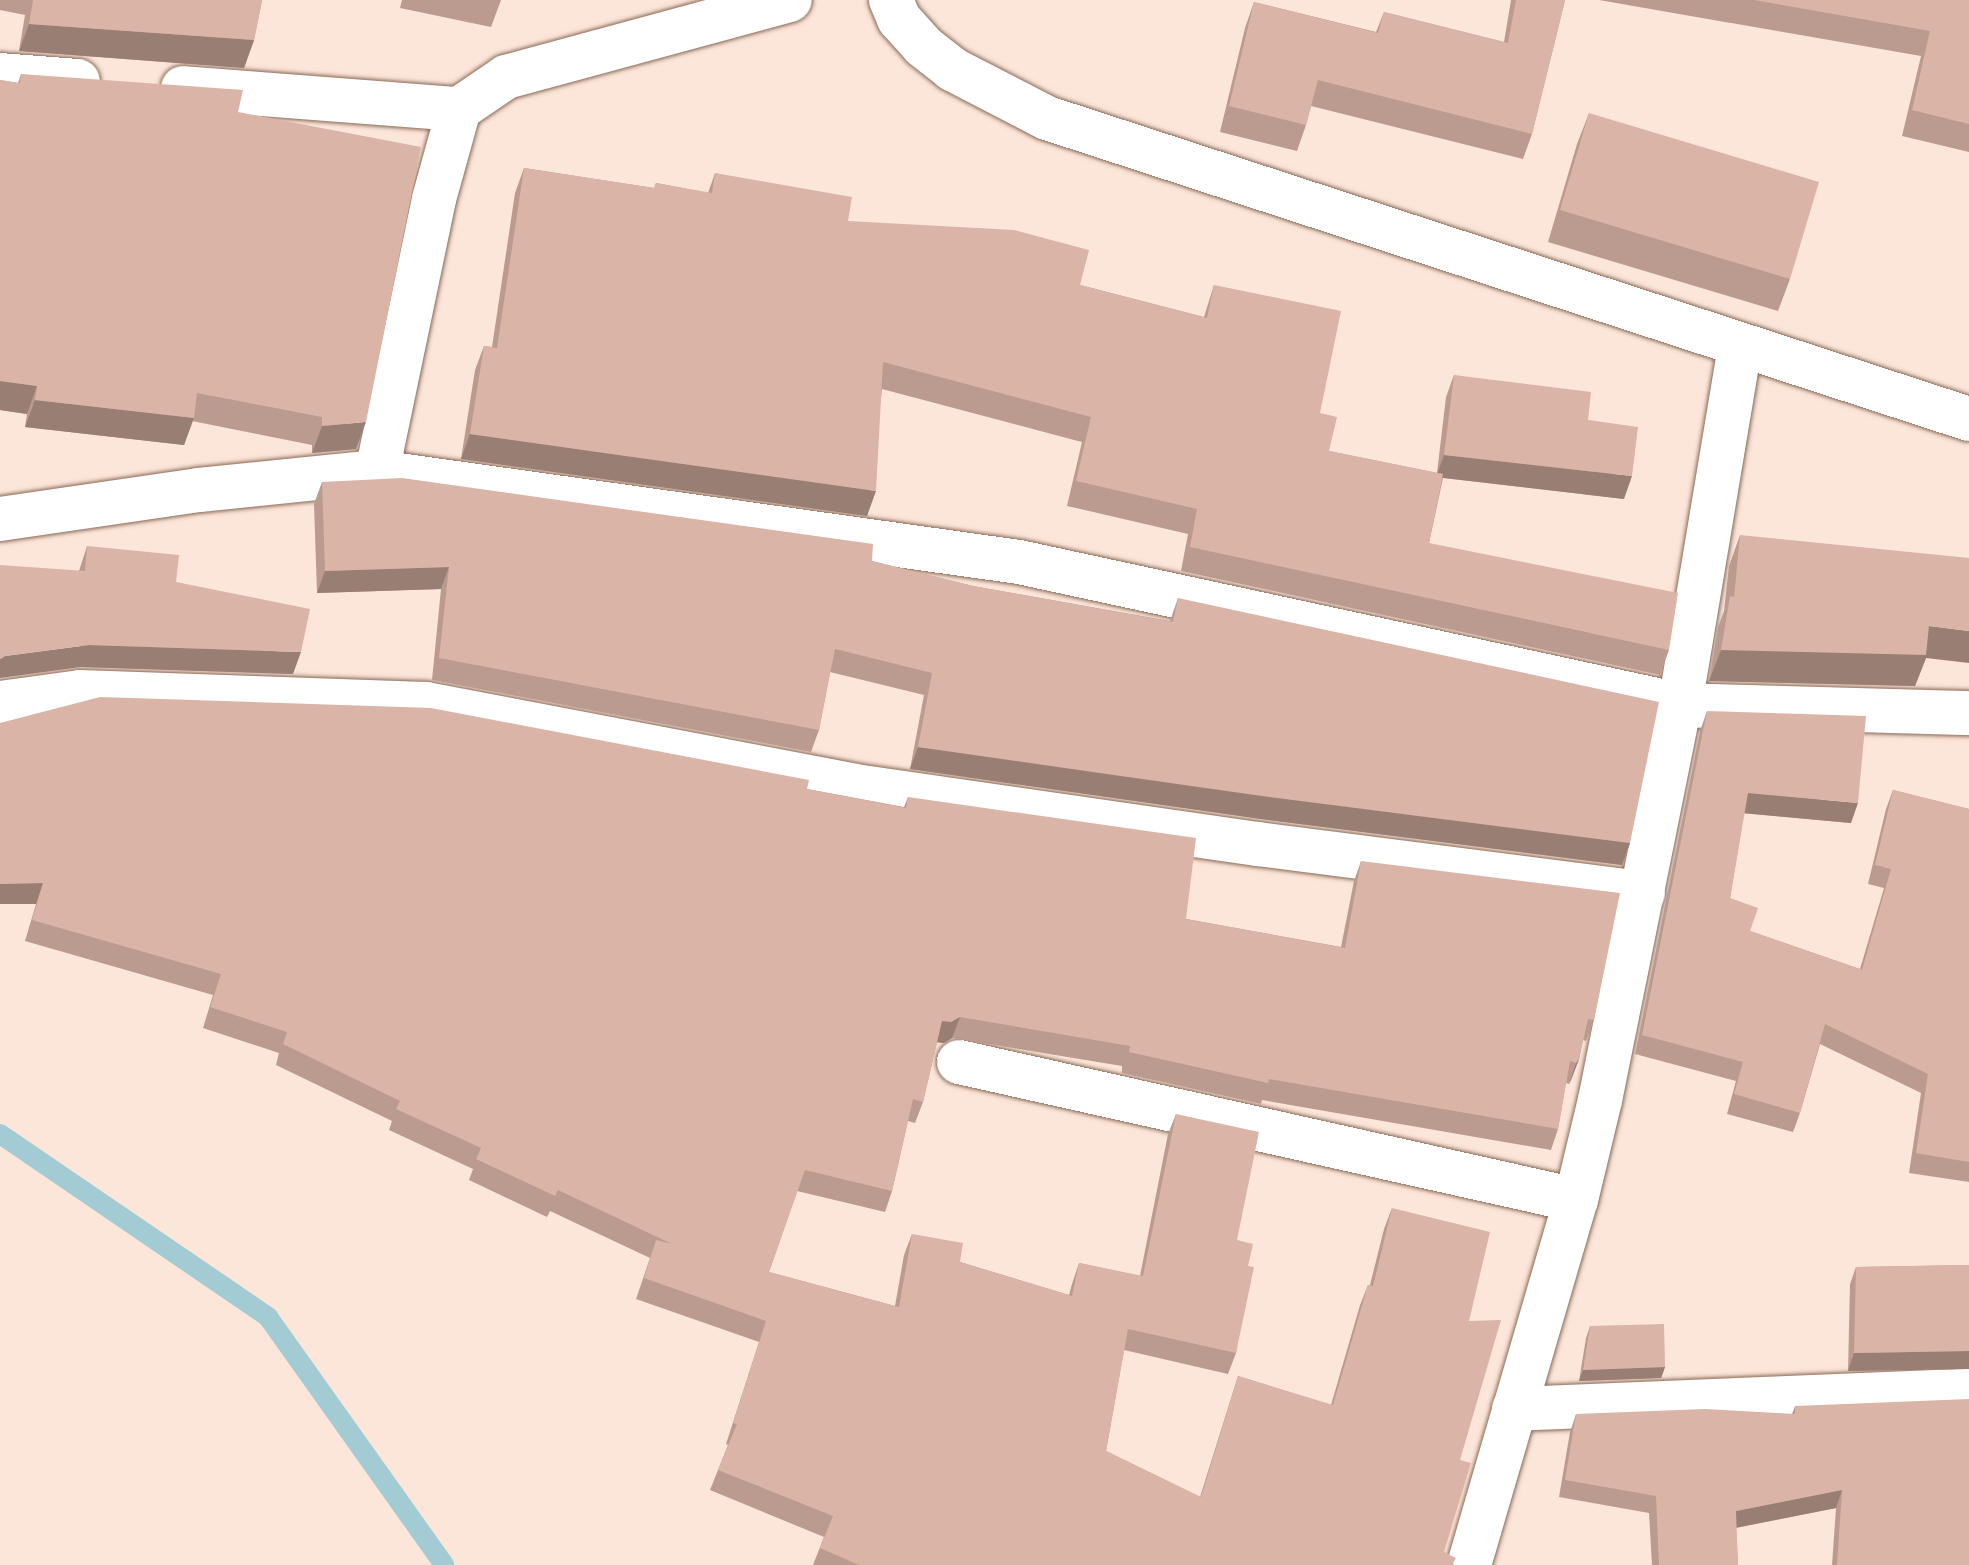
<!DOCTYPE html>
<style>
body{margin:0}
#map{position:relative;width:1969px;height:1565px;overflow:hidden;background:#fce6d9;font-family:Montserrat,sans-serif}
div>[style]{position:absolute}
.stream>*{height:20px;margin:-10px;padding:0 10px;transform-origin:10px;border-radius:10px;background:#a3cbd3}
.roads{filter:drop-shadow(0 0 2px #896957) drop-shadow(0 0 2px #896957)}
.street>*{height:44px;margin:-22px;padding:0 22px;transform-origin:22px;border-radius:22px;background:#fff}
.wall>*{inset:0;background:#bb9b8f}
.shaded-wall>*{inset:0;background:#997e74}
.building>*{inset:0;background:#dab4a6}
span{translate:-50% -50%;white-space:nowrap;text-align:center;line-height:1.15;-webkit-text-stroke:6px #fef7f2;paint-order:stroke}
</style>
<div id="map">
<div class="stream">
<i style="left:0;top:1134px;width:325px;rotate:34.3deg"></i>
<i style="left:268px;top:1317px;width:304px;rotate:54.6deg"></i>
</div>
<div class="roads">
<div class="street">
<i style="left:891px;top:0;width:21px;rotate:67deg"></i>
<i style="left:899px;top:19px;width:36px;rotate:48deg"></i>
<i style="left:923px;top:46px;width:37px;rotate:38deg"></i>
<i style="left:952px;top:69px;width:107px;rotate:27.3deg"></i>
<i style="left:1047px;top:118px;width:970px;rotate:18.08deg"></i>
<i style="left:0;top:75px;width:78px;rotate:4.4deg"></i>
<i style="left:183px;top:88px;width:277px;rotate:4.4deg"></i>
<i style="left:377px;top:472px;width:279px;rotate:-78.2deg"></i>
<i style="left:434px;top:199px;width:93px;rotate:-74.5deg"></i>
<i style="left:459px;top:109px;width:57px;rotate:-34.2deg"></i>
<i style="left:506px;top:77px;width:294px;rotate:-15.2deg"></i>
<i style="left:0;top:519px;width:201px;rotate:-8.3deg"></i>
<i style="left:199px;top:490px;width:179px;rotate:-5.8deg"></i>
<i style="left:377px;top:472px;width:648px;rotate:7.98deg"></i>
<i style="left:1019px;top:562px;width:676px;rotate:12.21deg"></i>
<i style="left:1680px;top:705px;width:289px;rotate:1.6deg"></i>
<i style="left:0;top:703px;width:81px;rotate:-7.8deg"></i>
<i style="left:80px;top:692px;width:346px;rotate:2deg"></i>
<i style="left:426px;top:704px;width:450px;rotate:10.8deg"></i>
<i style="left:868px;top:788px;width:394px;rotate:8.2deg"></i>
<i style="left:1258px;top:844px;width:388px;rotate:7.3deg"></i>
<i style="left:959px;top:1062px;width:632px;rotate:12.61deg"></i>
<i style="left:1514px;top:1409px;width:455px;rotate:-2.3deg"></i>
<i style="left:1469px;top:1565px;width:380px;rotate:-73.7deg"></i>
<i style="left:1576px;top:1200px;width:103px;rotate:-76.5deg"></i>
<i style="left:1600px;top:1100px;width:403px;rotate:-78.6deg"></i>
<i style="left:1680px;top:705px;width:363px;rotate:-80.5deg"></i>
</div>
</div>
<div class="wall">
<i style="clip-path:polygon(0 0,262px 0,254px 40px,244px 68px,19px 51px,25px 15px,0 10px)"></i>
<i style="clip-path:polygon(402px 0,501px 0,491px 27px,400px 8px)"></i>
<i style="clip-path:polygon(1511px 0,1565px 0,1532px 134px,1523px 159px,1311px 106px,1306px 125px,1297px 151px,1220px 132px,1245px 28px,1254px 2px,1376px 32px,1384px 12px,1504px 42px)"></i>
<i style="clip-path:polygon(1599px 0,1969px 0,1969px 152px,1902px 136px,1921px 56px)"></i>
<i style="clip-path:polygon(21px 74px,238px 112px,356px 449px,312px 453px,312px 445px,192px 421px,184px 445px,25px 427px,27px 414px,0 410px,0 80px,18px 83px)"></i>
<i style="clip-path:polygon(1589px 113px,1790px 279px,1778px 311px,1548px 242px,1577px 144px)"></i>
<i style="clip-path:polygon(524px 168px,654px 188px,656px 183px,708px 193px,715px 173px,848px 221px,1080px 285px,1204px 317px,1214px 285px,1320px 413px,1329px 451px,1437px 473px,1446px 397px,1454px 375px,1588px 420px,1624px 499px,1443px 478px,1429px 543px,1669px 650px,1660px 675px,1181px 571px,1188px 534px,1067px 506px,1082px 442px,882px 389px,867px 516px,461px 459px,475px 370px,484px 346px,492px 347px,515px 193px)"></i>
<i style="clip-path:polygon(322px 482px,872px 561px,973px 586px,1170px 621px,1178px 598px,1630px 843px,1622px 865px,1261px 819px,910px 769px,924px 695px,830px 672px,819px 730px,811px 752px,432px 680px,441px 589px,317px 593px,314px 504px)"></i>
<i style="clip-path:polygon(1740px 535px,1926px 658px,1915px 686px,1709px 681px,1718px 627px,1724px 611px,1729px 566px)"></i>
<i style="clip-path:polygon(87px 546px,176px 582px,293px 674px,81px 667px,79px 571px)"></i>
<i style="clip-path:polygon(1707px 711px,1851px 823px,1744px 813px,1730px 898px,1750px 931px,1860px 969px,1884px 888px,1868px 884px,1886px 809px,1893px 790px,1969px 809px,1969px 1182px,1909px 1173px,1921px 1093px,1820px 1044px,1800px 1113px,1793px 1132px,1727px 1114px,1736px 1081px,1635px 1054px,1700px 731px)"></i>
<i style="clip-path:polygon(0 723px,807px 789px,904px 807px,908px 797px,1186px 919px,1341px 947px,1354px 881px,1361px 861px,1594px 1020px,1586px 1041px,1583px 1040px,1579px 1059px,1571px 1080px,1569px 1084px,1566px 1083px,1558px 1129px,1551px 1150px,1262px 1100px,1261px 1104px,1122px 1073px,1122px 1066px,952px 1038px,944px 1043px,937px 1042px,923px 1102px,915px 1123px,908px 1121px,892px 1191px,885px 1212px,797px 1191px,769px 1272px,895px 1306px,904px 1255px,912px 1234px,960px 1262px,1069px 1295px,1072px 1284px,1079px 1263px,1140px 1276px,1168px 1134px,1176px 1114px,1248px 1266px,1236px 1353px,1228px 1374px,1124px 1350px,1106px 1451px,1200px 1497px,1238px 1376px,1331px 1405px,1360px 1305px,1368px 1285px,1370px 1285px,1384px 1229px,1392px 1208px,1469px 1321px,1460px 1460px,1444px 1552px,1454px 1565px,813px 1565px,824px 1537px,710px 1490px,728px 1445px,726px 1444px,759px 1342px,636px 1299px,650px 1258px,550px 1211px,547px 1217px,469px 1180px,473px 1169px,389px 1130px,392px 1121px,276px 1065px,279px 1053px,203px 1028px,213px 995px,25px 941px,36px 904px,0 904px)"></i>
<i style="clip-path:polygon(1969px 1265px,1969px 1369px,1848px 1371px,1850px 1284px,1856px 1267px)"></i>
<i style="clip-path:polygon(1590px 1326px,1665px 1367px,1661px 1378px,1579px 1381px,1586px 1338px)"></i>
<i style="clip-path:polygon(1795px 1406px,1969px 1565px,1832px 1565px,1836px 1508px,1736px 1528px,1738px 1565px,1652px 1565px,1649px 1513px,1559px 1497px,1570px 1432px,1576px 1414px,1792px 1414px)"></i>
</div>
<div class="shaded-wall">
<i style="clip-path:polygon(29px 24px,254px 40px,244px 68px,19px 51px)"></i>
<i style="clip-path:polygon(0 381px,37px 386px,27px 414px,0 410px)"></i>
<i style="clip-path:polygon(35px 400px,194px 418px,184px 445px,25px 427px)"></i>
<i style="clip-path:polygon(366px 422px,356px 449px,312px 453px,322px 426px)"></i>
<i style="clip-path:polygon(470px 434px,876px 491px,867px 516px,461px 459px)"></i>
<i style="clip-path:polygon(1444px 455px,1632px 476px,1624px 499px,1436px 477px)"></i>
<i style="clip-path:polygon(449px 567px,441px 589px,317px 593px,325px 571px)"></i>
<i style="clip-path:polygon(1929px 626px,1969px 631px,1969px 663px,1926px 658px,1915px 686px,1709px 681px,1721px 650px)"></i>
<i style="clip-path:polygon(89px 645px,301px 652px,293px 674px,81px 667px,0 678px,0 659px,5px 656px)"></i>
<i style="clip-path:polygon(918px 747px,1630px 843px,1622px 865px,1261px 819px,910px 769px)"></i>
<i style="clip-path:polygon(1748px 793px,1858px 803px,1851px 823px,1741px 813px)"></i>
<i style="clip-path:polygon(43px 883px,36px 904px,0 904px,0 884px)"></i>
<i style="clip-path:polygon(960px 1017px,952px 1038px,944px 1043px,934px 1042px,942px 1021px)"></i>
<i style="clip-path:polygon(1579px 1059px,1571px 1080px,1569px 1084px,1576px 1063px)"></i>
<i style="clip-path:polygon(1969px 1351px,1969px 1369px,1848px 1371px,1854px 1353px)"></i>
<i style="clip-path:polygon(1665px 1367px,1661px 1378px,1579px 1381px,1583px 1370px)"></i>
<i style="clip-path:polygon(1842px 1490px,1836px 1508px,1729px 1529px,1736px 1511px)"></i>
</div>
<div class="building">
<i style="clip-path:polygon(33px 0,262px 0,254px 40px,29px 24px)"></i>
<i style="clip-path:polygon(1516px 0,1565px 0,1532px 134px,1318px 80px,1306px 125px,1229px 106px,1254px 2px,1378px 33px,1384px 12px,1508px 43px)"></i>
<i style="clip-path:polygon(1754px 0,1969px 0,1969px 124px,1912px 110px,1930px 31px)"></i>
<i style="clip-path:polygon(21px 74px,243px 90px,238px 112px,421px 147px,366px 422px,322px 426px,322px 417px,197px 393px,194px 418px,35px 400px,37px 386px,0 381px,0 80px,20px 83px)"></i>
<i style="clip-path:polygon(1589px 113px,1819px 182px,1790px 279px,1560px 210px)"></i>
<i style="clip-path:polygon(524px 168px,654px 188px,656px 183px,712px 193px,715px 173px,852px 197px,848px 221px,1014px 230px,1089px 250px,1080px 285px,1207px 318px,1214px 285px,1341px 311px,1320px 413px,1337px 417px,1329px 451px,1443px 474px,1429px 543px,1678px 593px,1669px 650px,1190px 547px,1197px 509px,1076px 481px,1091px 417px,883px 362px,876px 491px,470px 434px,484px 346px,497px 348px)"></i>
<i style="clip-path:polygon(1454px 375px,1591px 392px,1588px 420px,1638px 427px,1632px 476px,1444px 455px)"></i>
<i style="clip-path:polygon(402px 478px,873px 544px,872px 561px,973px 586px,1173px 622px,1178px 598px,1659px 702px,1630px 843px,1269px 797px,918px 747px,932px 673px,835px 649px,819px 730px,439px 658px,449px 567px,325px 571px,322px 482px)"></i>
<i style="clip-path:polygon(1740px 535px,1969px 558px,1969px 631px,1929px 626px,1926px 655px,1721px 650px,1730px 596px,1734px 597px)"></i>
<i style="clip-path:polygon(87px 546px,179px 555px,176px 582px,310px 609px,301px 652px,89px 645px,5px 656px,0 659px,0 565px,85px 571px)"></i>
<i style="clip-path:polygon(100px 697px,431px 708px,809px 780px,807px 789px,906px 808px,908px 797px,1196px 838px,1186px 919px,1345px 948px,1361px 861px,1620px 893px,1594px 1020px,1588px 1019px,1579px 1059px,1576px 1063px,1570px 1061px,1558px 1129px,1269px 1079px,1268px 1083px,1129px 1052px,1130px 1046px,960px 1017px,951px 1022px,942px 1021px,923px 1102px,913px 1099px,892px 1191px,805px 1170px,769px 1272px,899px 1307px,912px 1234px,963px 1243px,960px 1262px,1072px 1296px,1079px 1263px,1143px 1276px,1176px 1114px,1259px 1132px,1237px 1240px,1253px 1244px,1248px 1266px,1254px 1267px,1236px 1353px,1128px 1329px,1106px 1451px,1201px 1497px,1238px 1376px,1333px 1405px,1368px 1285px,1373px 1286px,1392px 1208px,1490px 1232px,1469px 1321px,1501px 1320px,1460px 1460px,1471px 1463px,1444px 1552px,1456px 1558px,1452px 1565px,859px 1565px,820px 1548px,833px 1516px,718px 1470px,737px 1424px,733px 1423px,766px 1321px,644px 1278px,656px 1240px,672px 1244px,558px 1190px,555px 1196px,476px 1159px,481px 1148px,396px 1109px,400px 1101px,283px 1044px,287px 1032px,210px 1007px,221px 974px,32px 920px,43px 883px,0 884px,0 723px)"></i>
<i style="clip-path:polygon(1707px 711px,1866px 716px,1858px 803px,1748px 793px,1730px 898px,1758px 908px,1750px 931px,1862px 970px,1891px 869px,1875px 865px,1893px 790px,1969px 809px,1969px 1162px,1916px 1153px,1928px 1074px,1825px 1024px,1800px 1113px,1734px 1094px,1743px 1062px,1642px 1035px)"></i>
<i style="clip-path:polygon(1969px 1265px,1969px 1351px,1854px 1353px,1856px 1267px)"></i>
<i style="clip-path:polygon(1664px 1324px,1665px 1367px,1583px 1370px,1590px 1326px)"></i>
<i style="clip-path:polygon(1969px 1399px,1969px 1565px,1837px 1565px,1842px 1490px,1736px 1511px,1738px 1565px,1659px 1565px,1656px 1496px,1565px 1480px,1576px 1414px,1705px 1409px,1795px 1414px,1795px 1406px)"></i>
</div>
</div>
